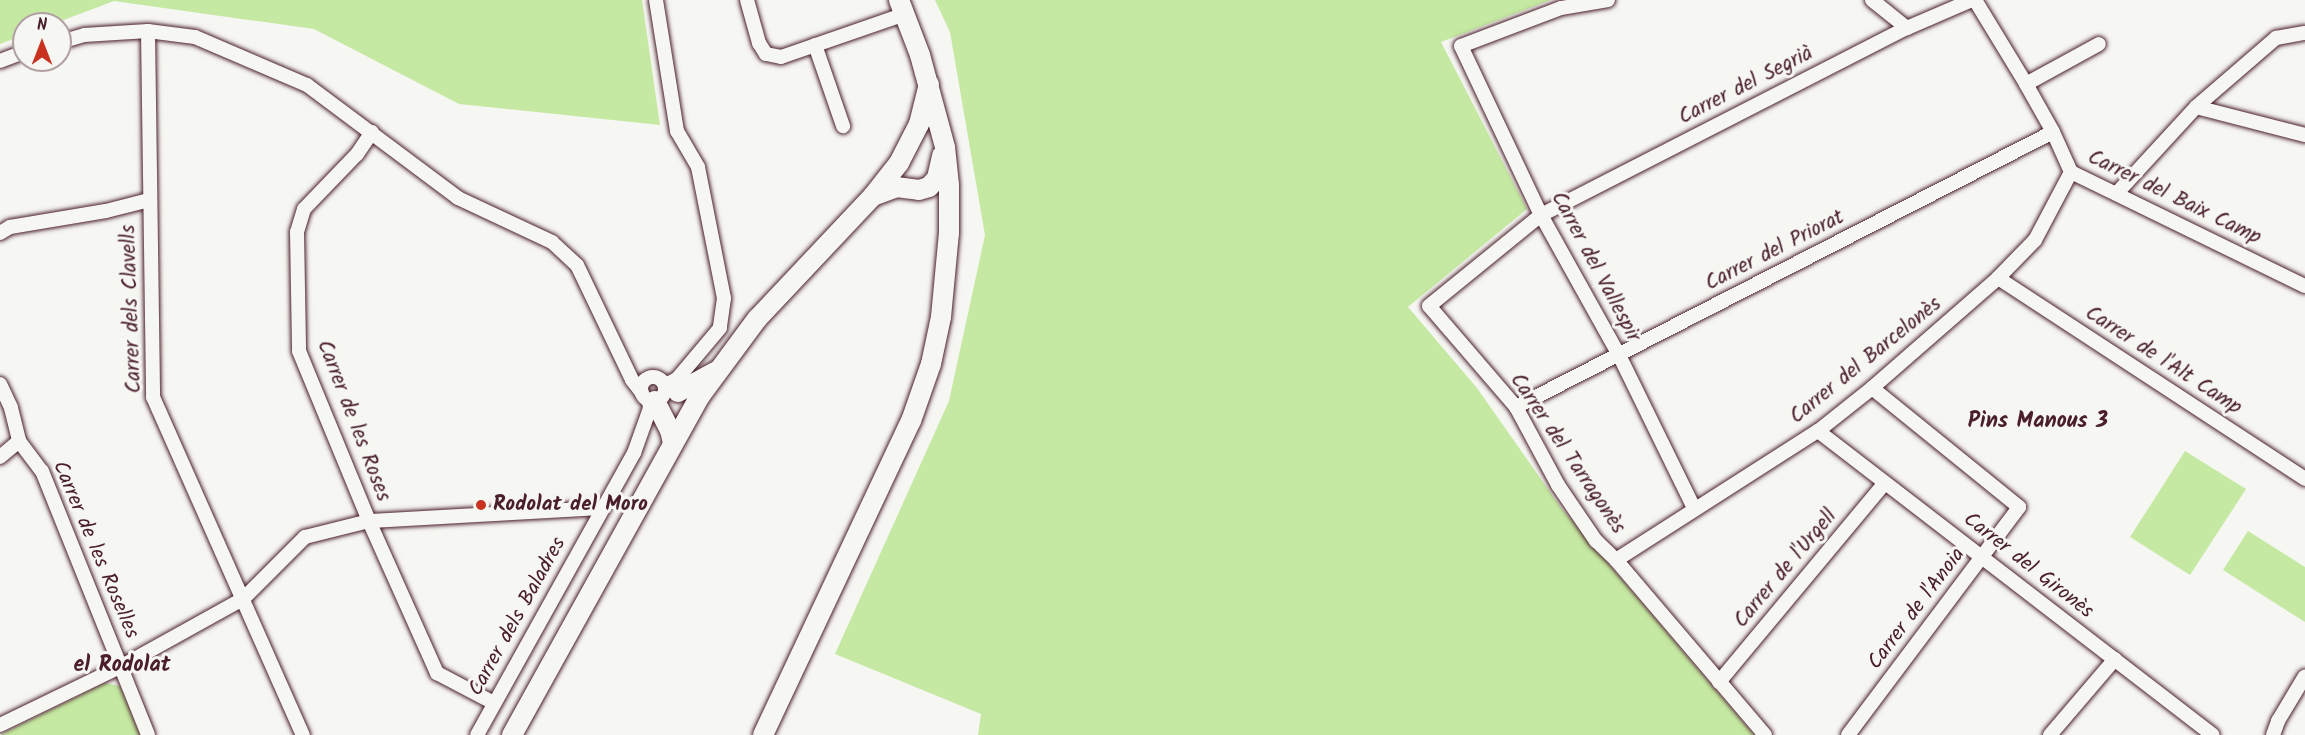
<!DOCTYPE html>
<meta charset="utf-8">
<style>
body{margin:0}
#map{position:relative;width:2305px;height:735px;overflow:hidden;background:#f6f6f2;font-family:Kalam,sans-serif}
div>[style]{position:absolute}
.green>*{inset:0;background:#c5e9a2}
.roads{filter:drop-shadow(0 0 2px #4a1f2b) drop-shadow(0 0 2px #4a1f2b)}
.minor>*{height:14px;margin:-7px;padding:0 7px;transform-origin:7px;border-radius:7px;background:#f6f6f2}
.minor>.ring{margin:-7px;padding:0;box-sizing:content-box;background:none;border:14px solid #f6f6f2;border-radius:50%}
.secondary>*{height:20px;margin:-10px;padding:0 10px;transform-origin:10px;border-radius:10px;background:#f6f6f2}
.dots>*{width:16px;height:16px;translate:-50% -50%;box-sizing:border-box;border:3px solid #f6f6f2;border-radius:50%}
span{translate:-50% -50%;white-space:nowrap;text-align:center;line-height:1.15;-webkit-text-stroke:6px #f6f6f2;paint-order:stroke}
.street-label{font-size:21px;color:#4a1f2b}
.poi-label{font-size:21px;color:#4a1f2b;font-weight:700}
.left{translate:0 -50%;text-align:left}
.neighbourhood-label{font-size:22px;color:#4a1f2b;font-weight:700}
.north{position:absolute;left:12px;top:12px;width:60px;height:60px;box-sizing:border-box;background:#f6f6f2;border:2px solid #b1a0a2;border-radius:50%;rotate:0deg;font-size:16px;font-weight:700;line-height:24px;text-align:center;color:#4a1f2b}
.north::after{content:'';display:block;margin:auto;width:21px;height:27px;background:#c8321e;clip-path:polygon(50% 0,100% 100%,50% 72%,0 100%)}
</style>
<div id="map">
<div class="green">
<i style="clip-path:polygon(0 0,642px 0,660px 125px,459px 104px,314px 29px,114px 1px,53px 24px,24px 24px,24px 35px,0 44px)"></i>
<i style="clip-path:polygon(935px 0,1551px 0,1441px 42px,1527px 209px,1408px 307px,1477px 388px,1562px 509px,1754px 735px,978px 735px,981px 714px,835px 654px,949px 401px,985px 235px,950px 32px)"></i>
<i style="clip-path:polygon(2185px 451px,2246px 489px,2190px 575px,2130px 537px)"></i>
<i style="clip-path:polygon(2248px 531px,2305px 567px,2305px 622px,2223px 570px)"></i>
<i style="clip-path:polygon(105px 683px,120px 686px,140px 735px,0 735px)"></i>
</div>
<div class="roads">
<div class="minor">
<i style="left:656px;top:0;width:133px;rotate:80.9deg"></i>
<i style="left:677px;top:131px;width:42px;rotate:59.7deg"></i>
<i style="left:698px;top:167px;width:134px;rotate:78.8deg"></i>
<i style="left:724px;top:298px;width:30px;rotate:98deg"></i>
<i style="left:720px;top:328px;width:67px;rotate:130.1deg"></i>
<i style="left:677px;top:379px;width:13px;rotate:153deg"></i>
<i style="left:747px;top:0;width:45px;rotate:74.4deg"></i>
<i style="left:759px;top:43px;width:13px;rotate:58deg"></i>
<i style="left:766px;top:54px;width:15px;rotate:11deg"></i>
<i style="left:781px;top:57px;width:131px;rotate:-19.1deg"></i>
<i style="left:1608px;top:0;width:48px;rotate:170.3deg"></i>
<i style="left:1561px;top:8px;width:107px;rotate:159.2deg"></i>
<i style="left:1461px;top:46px;width:187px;rotate:64.7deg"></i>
<i style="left:1541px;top:215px;width:160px;rotate:60.9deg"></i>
<i style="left:1619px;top:355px;width:170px;rotate:63.9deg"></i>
<i style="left:1872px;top:0;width:45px;rotate:38.7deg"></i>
<i style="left:1975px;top:0;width:98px;rotate:58.7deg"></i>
<i style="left:2026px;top:84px;width:55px;rotate:60.6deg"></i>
<i style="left:2053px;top:132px;width:44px;rotate:65.8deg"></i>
<i style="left:2071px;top:172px;width:260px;rotate:26deg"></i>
<i style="left:148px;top:31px;width:366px;rotate:89.2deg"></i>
<i style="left:153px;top:397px;width:370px;rotate:66.1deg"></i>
<i style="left:60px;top:42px;width:25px;rotate:-16deg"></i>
<i style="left:84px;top:35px;width:64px;rotate:-3.6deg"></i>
<i style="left:148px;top:31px;width:47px;rotate:7.3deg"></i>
<i style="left:195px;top:37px;width:122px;rotate:23.2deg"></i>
<i style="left:307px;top:85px;width:189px;rotate:36.8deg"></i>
<i style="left:458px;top:198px;width:104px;rotate:25.1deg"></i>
<i style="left:552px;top:242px;width:34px;rotate:43deg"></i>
<i style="left:577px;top:265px;width:127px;rotate:64.4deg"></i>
<i style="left:632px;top:380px;width:16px;rotate:52deg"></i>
<i style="left:815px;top:45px;width:86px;rotate:70.9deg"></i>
<i style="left:0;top:61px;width:26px;rotate:-21deg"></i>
<i style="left:2026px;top:84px;width:83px;rotate:-28.7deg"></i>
<i style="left:2196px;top:107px;width:113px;rotate:14.4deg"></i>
<i style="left:372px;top:132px;width:27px;rotate:124deg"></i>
<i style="left:357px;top:154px;width:76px;rotate:133.9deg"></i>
<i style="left:304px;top:209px;width:24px;rotate:107deg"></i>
<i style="left:297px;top:232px;width:119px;rotate:89deg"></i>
<i style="left:299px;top:351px;width:184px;rotate:67.6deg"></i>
<i style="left:369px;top:521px;width:167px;rotate:65.9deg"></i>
<i style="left:437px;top:673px;width:64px;rotate:27.8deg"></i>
<i style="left:2117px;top:193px;width:117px;rotate:-47.4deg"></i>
<i style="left:2196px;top:107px;width:106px;rotate:-40.8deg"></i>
<i style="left:2276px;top:38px;width:29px;rotate:-10deg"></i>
<i style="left:0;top:233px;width:12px;rotate:-31deg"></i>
<i style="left:10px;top:227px;width:97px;rotate:-9.5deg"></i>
<i style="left:106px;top:211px;width:44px;rotate:-14.3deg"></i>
<i style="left:1998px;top:278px;width:367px;rotate:33.2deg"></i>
<i class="ring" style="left:641px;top:377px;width:10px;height:10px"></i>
<i style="left:0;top:384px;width:26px;rotate:65deg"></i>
<i style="left:11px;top:408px;width:34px;rotate:76deg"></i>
<i style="left:19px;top:441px;width:38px;rotate:53deg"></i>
<i style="left:42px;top:471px;width:284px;rotate:68.1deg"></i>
<i style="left:1516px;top:407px;width:603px;rotate:-27.12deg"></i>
<i style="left:1818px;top:431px;width:498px;rotate:37.6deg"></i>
<i style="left:0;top:457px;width:25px;rotate:-40deg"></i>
<i style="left:1616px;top:560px;width:240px;rotate:-32.6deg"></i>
<i style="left:1818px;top:431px;width:69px;rotate:-38.5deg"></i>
<i style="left:1872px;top:388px;width:167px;rotate:-41.1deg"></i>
<i style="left:1998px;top:278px;width:53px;rotate:-45.8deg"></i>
<i style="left:2035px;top:240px;width:77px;rotate:-62.1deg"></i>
<i style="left:1719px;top:682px;width:259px;rotate:-50.2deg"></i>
<i style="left:0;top:725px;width:136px;rotate:-25.8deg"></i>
<i style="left:122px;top:666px;width:138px;rotate:-29deg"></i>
<i style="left:243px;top:599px;width:88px;rotate:-45deg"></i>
<i style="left:305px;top:537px;width:66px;rotate:-14deg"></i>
<i style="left:369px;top:521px;width:234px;rotate:-3.2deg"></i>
<i style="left:477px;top:735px;width:323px;rotate:-60.9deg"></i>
<i style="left:634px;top:453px;width:48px;rotate:-70.4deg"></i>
<i style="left:650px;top:408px;width:7px;rotate:-98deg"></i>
<i style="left:1765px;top:735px;width:230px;rotate:-130.4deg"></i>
<i style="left:1616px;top:560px;width:28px;rotate:-136deg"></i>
<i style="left:1596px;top:541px;width:68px;rotate:-124.2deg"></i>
<i style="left:1558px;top:485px;width:89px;rotate:-118.3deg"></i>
<i style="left:1516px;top:407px;width:133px;rotate:-130.7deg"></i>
<i style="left:1429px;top:306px;width:144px;rotate:-39.1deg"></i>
<i style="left:1541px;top:215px;width:411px;rotate:-27.1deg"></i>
<i style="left:1907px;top:28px;width:71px;rotate:-23.3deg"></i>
<i style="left:1848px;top:735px;width:285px;rotate:-53.1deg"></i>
<i style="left:2019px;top:507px;width:189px;rotate:-141deg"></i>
<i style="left:2050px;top:735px;width:100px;rotate:-49.5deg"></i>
<i style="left:2273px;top:735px;width:15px;rotate:-70deg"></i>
<i style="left:2278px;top:721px;width:52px;rotate:-59deg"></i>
</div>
<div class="secondary">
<i style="left:873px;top:196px;width:25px;rotate:-21deg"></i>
<i style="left:896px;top:187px;width:23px;rotate:7deg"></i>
<i style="left:919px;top:190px;width:10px;rotate:-17deg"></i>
<i style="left:929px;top:187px;width:12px;rotate:-48deg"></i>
<i style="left:937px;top:178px;width:23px;rotate:-77deg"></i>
<i style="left:678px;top:392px;width:42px;rotate:-28.4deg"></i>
<i style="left:655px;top:401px;width:33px;rotate:63deg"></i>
<i style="left:670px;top:430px;width:13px;rotate:77deg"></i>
<i style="left:512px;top:735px;width:388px;rotate:-61deg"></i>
<i style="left:700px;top:396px;width:96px;rotate:-53.5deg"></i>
<i style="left:757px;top:319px;width:169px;rotate:-46.7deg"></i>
<i style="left:873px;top:196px;width:42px;rotate:-51.8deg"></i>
<i style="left:899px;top:163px;width:44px;rotate:-62.9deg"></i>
<i style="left:919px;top:124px;width:41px;rotate:-76deg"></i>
<i style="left:763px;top:735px;width:347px;rotate:-64.8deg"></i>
<i style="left:911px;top:421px;width:60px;rotate:-70.7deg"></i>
<i style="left:931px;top:364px;width:48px;rotate:-78deg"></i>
<i style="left:941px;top:317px;width:84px;rotate:-84.6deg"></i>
<i style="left:949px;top:233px;width:48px;rotate:-90deg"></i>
<i style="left:949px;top:185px;width:38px;rotate:-96deg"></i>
<i style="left:945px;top:147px;width:95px;rotate:-105.2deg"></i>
<i style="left:920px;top:55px;width:59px;rotate:-110.9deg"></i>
</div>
</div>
<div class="dots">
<i style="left:481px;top:505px;background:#c8321e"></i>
</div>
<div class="street-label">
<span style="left:1746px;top:86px;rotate:-27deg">Carrer del Segrià</span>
<span style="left:2174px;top:198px;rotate:26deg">Carrer del Baix Camp</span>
<span style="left:1775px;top:251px;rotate:-27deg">Carrer del Priorat</span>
<span style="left:1595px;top:267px;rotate:62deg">Carrer del Vallespir</span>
<span style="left:132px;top:309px;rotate:-92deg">Carrer dels Clavells</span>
<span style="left:1866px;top:361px;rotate:-39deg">Carrer del Barcelonès</span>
<span style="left:2163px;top:361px;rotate:33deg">Carrer de l'Alt Camp</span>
<span style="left:353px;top:421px;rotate:69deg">Carrer de les Roses</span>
<span style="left:1567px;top:454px;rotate:56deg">Carrer del Tarragonès</span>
<span style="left:95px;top:550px;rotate:67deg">Carrer de les Roselles</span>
<span style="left:2028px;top:566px;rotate:38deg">Carrer del Gironès</span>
<span style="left:1786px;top:569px;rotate:-50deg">Carrer de l'Urgell</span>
<span style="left:1917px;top:609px;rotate:-53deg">Carrer de l'Anoia</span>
<span style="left:518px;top:617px;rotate:-61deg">Carrer dels Baladres</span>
</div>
<div class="poi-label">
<span class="left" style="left:493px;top:505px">Rodolat del Moro</span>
</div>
<div class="neighbourhood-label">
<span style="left:2038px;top:422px">Pins Manous 3</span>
<span style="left:122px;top:666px">el Rodolat</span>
</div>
<div class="north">N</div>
</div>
